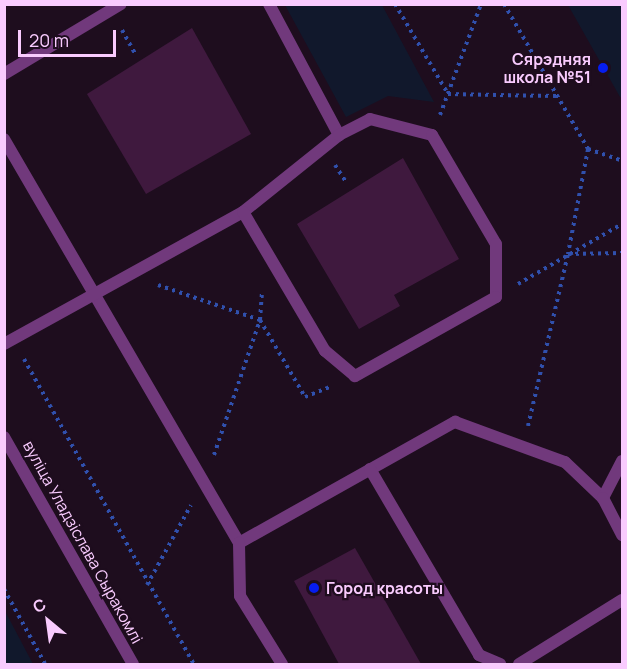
<!DOCTYPE html>
<meta charset="utf-8">
<style>
body{margin:0}
#map{position:relative;width:627px;height:669px;overflow:hidden;background:#1e0d1e;font-family:Manrope,sans-serif}
div>[style]{position:absolute}
.green>*{inset:0;background:#11182c}
.building>*{inset:0;background:#3f193e}
.path>*{height:4px;margin-top:-2px;transform-origin:0;background:repeating-linear-gradient(90deg,#3050ad 0 3px,transparent 0 7.5px)}
.service>*{height:12px;margin:-6px;padding:0 6px;transform-origin:6px;border-radius:6px;background:#71397c}
.minor>*{height:12px;margin:-6px;padding:0 6px;transform-origin:6px;border-radius:6px;background:#71397c}
.dots>*{width:16px;height:16px;translate:-50% -50%;box-sizing:border-box;border:3px solid #1e0d1e;border-radius:50%}
span{translate:-50% -50%;white-space:nowrap;text-align:center;line-height:1.15;-webkit-text-stroke:4.5px #1e0d1e;paint-order:stroke}
.poi-label{font-size:16px;color:#f9cbfe;font-weight:700}
.right{translate:-100% -50%;text-align:right}
.left{translate:0 -50%;text-align:left}
.street-label{font-size:16px;color:#f9cbfe}
.frame{position:absolute;inset:0;border:6px solid #f9cbfe;pointer-events:none}
.north{position:absolute;left:18px;top:591px;width:60px;height:60px;-webkit-text-stroke:4px #1e0d1e;paint-order:stroke;rotate:331deg;font-size:16px;font-weight:700;line-height:24px;text-align:center;color:#f9cbfe}
.north::after{content:'';display:block;margin:auto;width:21px;height:27px;background:#f9cbfe;clip-path:polygon(50% 0,100% 100%,50% 72%,0 100%)}
.scale{position:absolute;left:18px;top:30px;width:98px;height:27px;box-sizing:border-box;border:3px solid #f9cbfe;border-top:0;padding-left:8px;font-size:18px;line-height:21px;white-space:nowrap;color:#f9cbfe;-webkit-text-stroke:4px #1e0d1e;paint-order:stroke}
</style>
<div id="map">
<div class="green">
<i style="clip-path:polygon(285px 5px,382px 5px,434px 102px,388px 96px,346px 117px)"></i>
<i style="clip-path:polygon(568px 5px,622px 5px,622px 98px,620px 97px)"></i>
<i style="clip-path:polygon(4px 611px,5px 611px,33px 664px,5px 664px)"></i>
</div>
<div class="building">
<i style="clip-path:polygon(192px 28px,251px 134px,146px 194px,87px 94px)"></i>
<i style="clip-path:polygon(403px 158px,459px 259px,394px 295px,400px 306px,359px 329px,297px 224px)"></i>
<i style="clip-path:polygon(355px 548px,421px 664px,339px 664px,294px 581px)"></i>
</div>
<div class="path">
<i style="left:395px;top:4px;width:104px;rotate:59.5deg"></i>
<i style="left:448px;top:94px;width:109px;rotate:1.1deg"></i>
<i style="left:504px;top:4px;width:168px;rotate:59.9deg"></i>
<i style="left:588px;top:149px;width:36px;rotate:19deg"></i>
<i style="left:122px;top:30px;width:26px;rotate:61deg"></i>
<i style="left:440px;top:115px;width:118px;rotate:-69.7deg"></i>
<i style="left:588px;top:149px;width:107px;rotate:100.8deg"></i>
<i style="left:568px;top:254px;width:54px;rotate:-1.1deg"></i>
<i style="left:335px;top:165px;width:20px;rotate:57deg"></i>
<i style="left:518px;top:284px;width:120px;rotate:-30deg"></i>
<i style="left:158px;top:285px;width:108px;rotate:18.9deg"></i>
<i style="left:260px;top:320px;width:89px;rotate:59.7deg"></i>
<i style="left:305px;top:397px;width:29px;rotate:-22deg"></i>
<i style="left:24px;top:359px;width:349px;rotate:60.9deg"></i>
<i style="left:528px;top:426px;width:177px;rotate:-76.9deg"></i>
<i style="left:214px;top:455px;width:143px;rotate:-71.2deg"></i>
<i style="left:260px;top:320px;width:30px;rotate:-86deg"></i>
<i style="left:147px;top:585px;width:91px;rotate:-61.2deg"></i>
<i style="left:4px;top:589px;width:85px;rotate:61.3deg"></i>
</div>
<div class="service">
<i style="left:269px;top:4px;width:149px;rotate:61.9deg"></i>
<i style="left:4px;top:74px;width:136px;rotate:-30.9deg"></i>
<i style="left:4px;top:139px;width:467px;rotate:59.8deg"></i>
<i style="left:239px;top:543px;width:248px;rotate:-29.3deg"></i>
<i style="left:455px;top:422px;width:117px;rotate:20deg"></i>
<i style="left:565px;top:462px;width:52px;rotate:43.5deg"></i>
<i style="left:4px;top:344px;width:273px;rotate:-28.9deg"></i>
<i style="left:243px;top:212px;width:123px;rotate:-38.7deg"></i>
<i style="left:339px;top:135px;width:35px;rotate:-27deg"></i>
<i style="left:370px;top:119px;width:64px;rotate:14.5deg"></i>
<i style="left:432px;top:135px;width:126px;rotate:59.6deg"></i>
<i style="left:496px;top:244px;width:53px;rotate:90deg"></i>
<i style="left:496px;top:297px;width:162px;rotate:150.7deg"></i>
<i style="left:355px;top:376px;width:39px;rotate:-140deg"></i>
<i style="left:325px;top:351px;width:161px;rotate:-120.5deg"></i>
<i style="left:622px;top:461px;width:42px;rotate:117.2deg"></i>
<i style="left:603px;top:498px;width:42px;rotate:62.8deg"></i>
<i style="left:370px;top:469px;width:216px;rotate:59.6deg"></i>
<i style="left:479px;top:655px;width:23px;rotate:23deg"></i>
<i style="left:239px;top:543px;width:53px;rotate:88.9deg"></i>
<i style="left:240px;top:596px;width:80px;rotate:58.3deg"></i>
<i style="left:519px;top:664px;width:121px;rotate:-31.9deg"></i>
</div>
<div class="minor">
<i style="left:4px;top:437px;width:261px;rotate:60.4deg"></i>
</div>
<div class="dots">
<i style="left:603px;top:68px;background:#061def"></i>
<i style="left:314px;top:588px;background:#061def"></i>
</div>
<div class="poi-label">
<span class="right" style="left:591px;top:68px">Сярэдняя<br>школа №51</span>
<span class="left" style="left:326px;top:588px">Город красоты</span>
</div>
<div class="street-label">
<span style="left:83px;top:542px;rotate:61deg">вуліца Уладзіслава Сыракомлі</span>
</div>
<div class="frame"></div>
<div class="north">С</div>
<div class="scale">20 m</div>
</div>
